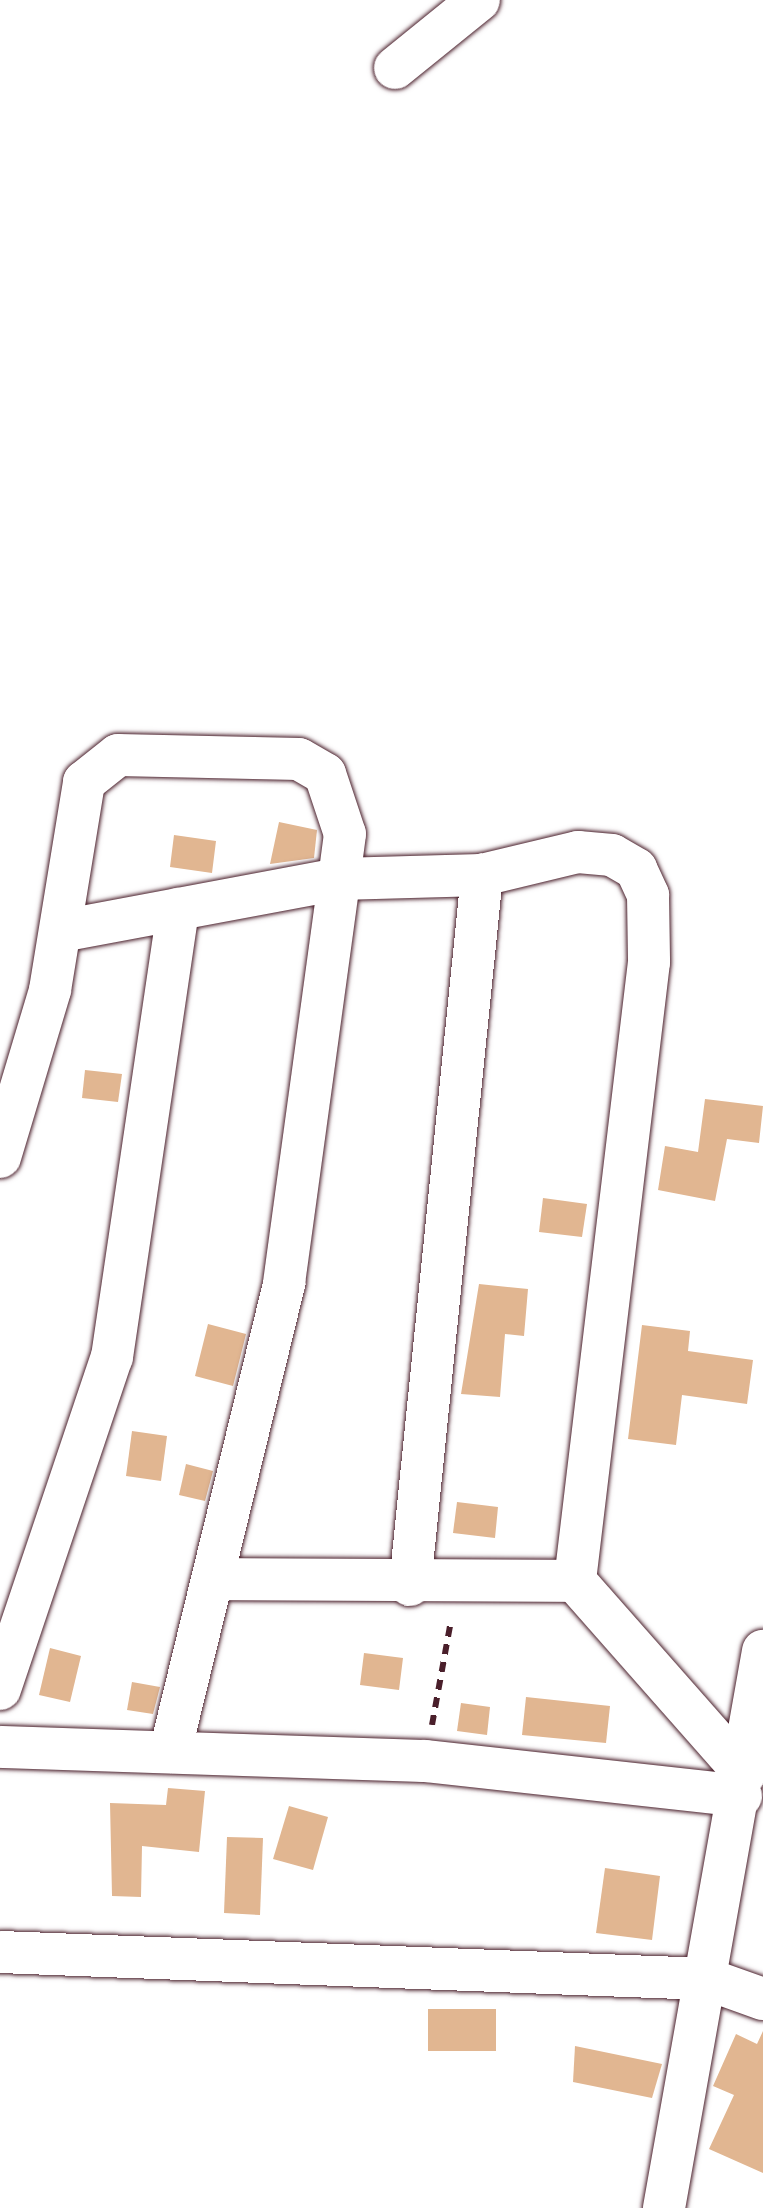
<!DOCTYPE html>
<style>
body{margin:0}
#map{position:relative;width:763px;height:2208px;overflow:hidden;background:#fff;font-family:"Gochi Hand",sans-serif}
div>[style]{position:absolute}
.building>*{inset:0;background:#e1b691}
.path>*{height:6px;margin-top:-3px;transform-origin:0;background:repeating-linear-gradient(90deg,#4a1f2b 0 10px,transparent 0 18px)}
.roads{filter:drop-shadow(0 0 2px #4a1f2b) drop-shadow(0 0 2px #4a1f2b)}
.street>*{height:42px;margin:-21px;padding:0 21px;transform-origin:21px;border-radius:21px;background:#fff}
span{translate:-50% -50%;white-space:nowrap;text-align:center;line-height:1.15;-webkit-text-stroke:8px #fff;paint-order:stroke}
</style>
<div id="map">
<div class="building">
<i style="clip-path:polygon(279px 822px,317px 830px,314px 858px,270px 864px)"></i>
<i style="clip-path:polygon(174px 835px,216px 841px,212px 873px,170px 867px)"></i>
<i style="clip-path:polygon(85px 1070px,122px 1074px,118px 1102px,82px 1098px)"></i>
<i style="clip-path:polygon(705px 1099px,763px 1106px,759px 1143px,727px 1139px,715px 1201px,658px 1190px,665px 1146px,698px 1152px)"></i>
<i style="clip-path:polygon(543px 1198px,587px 1204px,582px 1237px,539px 1232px)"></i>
<i style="clip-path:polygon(479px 1284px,528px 1289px,524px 1336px,505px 1334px,500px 1397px,461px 1394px)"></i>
<i style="clip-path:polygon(208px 1324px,246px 1334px,233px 1386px,195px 1376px)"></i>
<i style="clip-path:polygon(642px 1325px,690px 1331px,688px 1351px,753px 1360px,747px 1404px,682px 1395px,676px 1445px,628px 1439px)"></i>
<i style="clip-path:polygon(132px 1431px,167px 1436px,161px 1481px,126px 1476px)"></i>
<i style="clip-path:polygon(186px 1464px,213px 1471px,205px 1501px,179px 1495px)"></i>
<i style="clip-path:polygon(457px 1502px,498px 1507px,495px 1538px,453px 1533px)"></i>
<i style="clip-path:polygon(50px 1648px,81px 1656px,70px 1702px,39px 1695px)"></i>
<i style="clip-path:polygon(364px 1653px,403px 1658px,399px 1690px,360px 1685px)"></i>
<i style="clip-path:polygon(132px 1682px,160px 1687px,153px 1714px,127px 1710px)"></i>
<i style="clip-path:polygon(526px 1697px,610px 1706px,606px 1743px,522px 1735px)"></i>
<i style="clip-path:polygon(461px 1703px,490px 1707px,487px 1735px,457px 1731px)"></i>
<i style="clip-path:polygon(168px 1788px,205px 1791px,199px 1852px,142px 1846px,141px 1897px,112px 1896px,110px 1803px,166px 1805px)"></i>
<i style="clip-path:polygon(289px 1806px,328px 1817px,313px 1870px,273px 1859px)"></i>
<i style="clip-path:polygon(227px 1837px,263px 1838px,260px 1915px,224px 1913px)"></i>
<i style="clip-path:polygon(605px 1868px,660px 1876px,652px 1940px,596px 1933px)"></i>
<i style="clip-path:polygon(428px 2009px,496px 2009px,496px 2051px,428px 2051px)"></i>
<i style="clip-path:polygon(763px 2031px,763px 2173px,709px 2149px,734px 2095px,713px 2086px,736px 2034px,757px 2044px)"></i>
<i style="clip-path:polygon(575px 2046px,662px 2064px,652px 2098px,573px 2082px)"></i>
</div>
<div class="path">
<i style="left:432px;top:1725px;width:107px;rotate:-79.7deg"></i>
</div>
<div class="roads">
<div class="street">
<i style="left:395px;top:68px;width:108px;rotate:-39deg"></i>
<i style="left:0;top:1157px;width:174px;rotate:-73.3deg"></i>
<i style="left:50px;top:990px;width:211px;rotate:-80.7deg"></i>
<i style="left:84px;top:782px;width:43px;rotate:-38.5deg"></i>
<i style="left:118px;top:755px;width:181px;rotate:1.3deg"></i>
<i style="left:299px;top:759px;width:30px;rotate:30deg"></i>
<i style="left:325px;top:774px;width:63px;rotate:71.6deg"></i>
<i style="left:345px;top:834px;width:45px;rotate:97.6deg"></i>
<i style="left:339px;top:879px;width:282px;rotate:169.4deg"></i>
<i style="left:213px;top:1579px;width:362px;rotate:0.3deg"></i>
<i style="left:410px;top:1585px;width:714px;rotate:-84.21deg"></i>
<i style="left:0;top:1689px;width:350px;rotate:-71.4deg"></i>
<i style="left:112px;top:1357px;width:453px;rotate:-81.6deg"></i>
<i style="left:0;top:1747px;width:425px;rotate:1.9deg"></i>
<i style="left:425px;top:1761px;width:318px;rotate:6.3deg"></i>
<i style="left:170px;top:1752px;width:483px;rotate:-76.3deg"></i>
<i style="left:284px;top:1283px;width:408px;rotate:-82.2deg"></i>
<i style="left:339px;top:879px;width:143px;rotate:-1.6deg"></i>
<i style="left:482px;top:875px;width:99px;rotate:-13.5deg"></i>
<i style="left:578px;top:852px;width:34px;rotate:5deg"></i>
<i style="left:612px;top:855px;width:28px;rotate:30deg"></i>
<i style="left:636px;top:869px;width:29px;rotate:65deg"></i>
<i style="left:648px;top:895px;width:67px;rotate:89.1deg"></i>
<i style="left:649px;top:962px;width:623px;rotate:96.82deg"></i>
<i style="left:575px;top:1581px;width:257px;rotate:48.6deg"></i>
<i style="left:0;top:1952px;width:708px;rotate:2.19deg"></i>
<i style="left:707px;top:1979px;width:59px;rotate:19.7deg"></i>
<i style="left:664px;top:2208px;width:566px;rotate:-79.92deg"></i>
</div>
</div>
</div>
